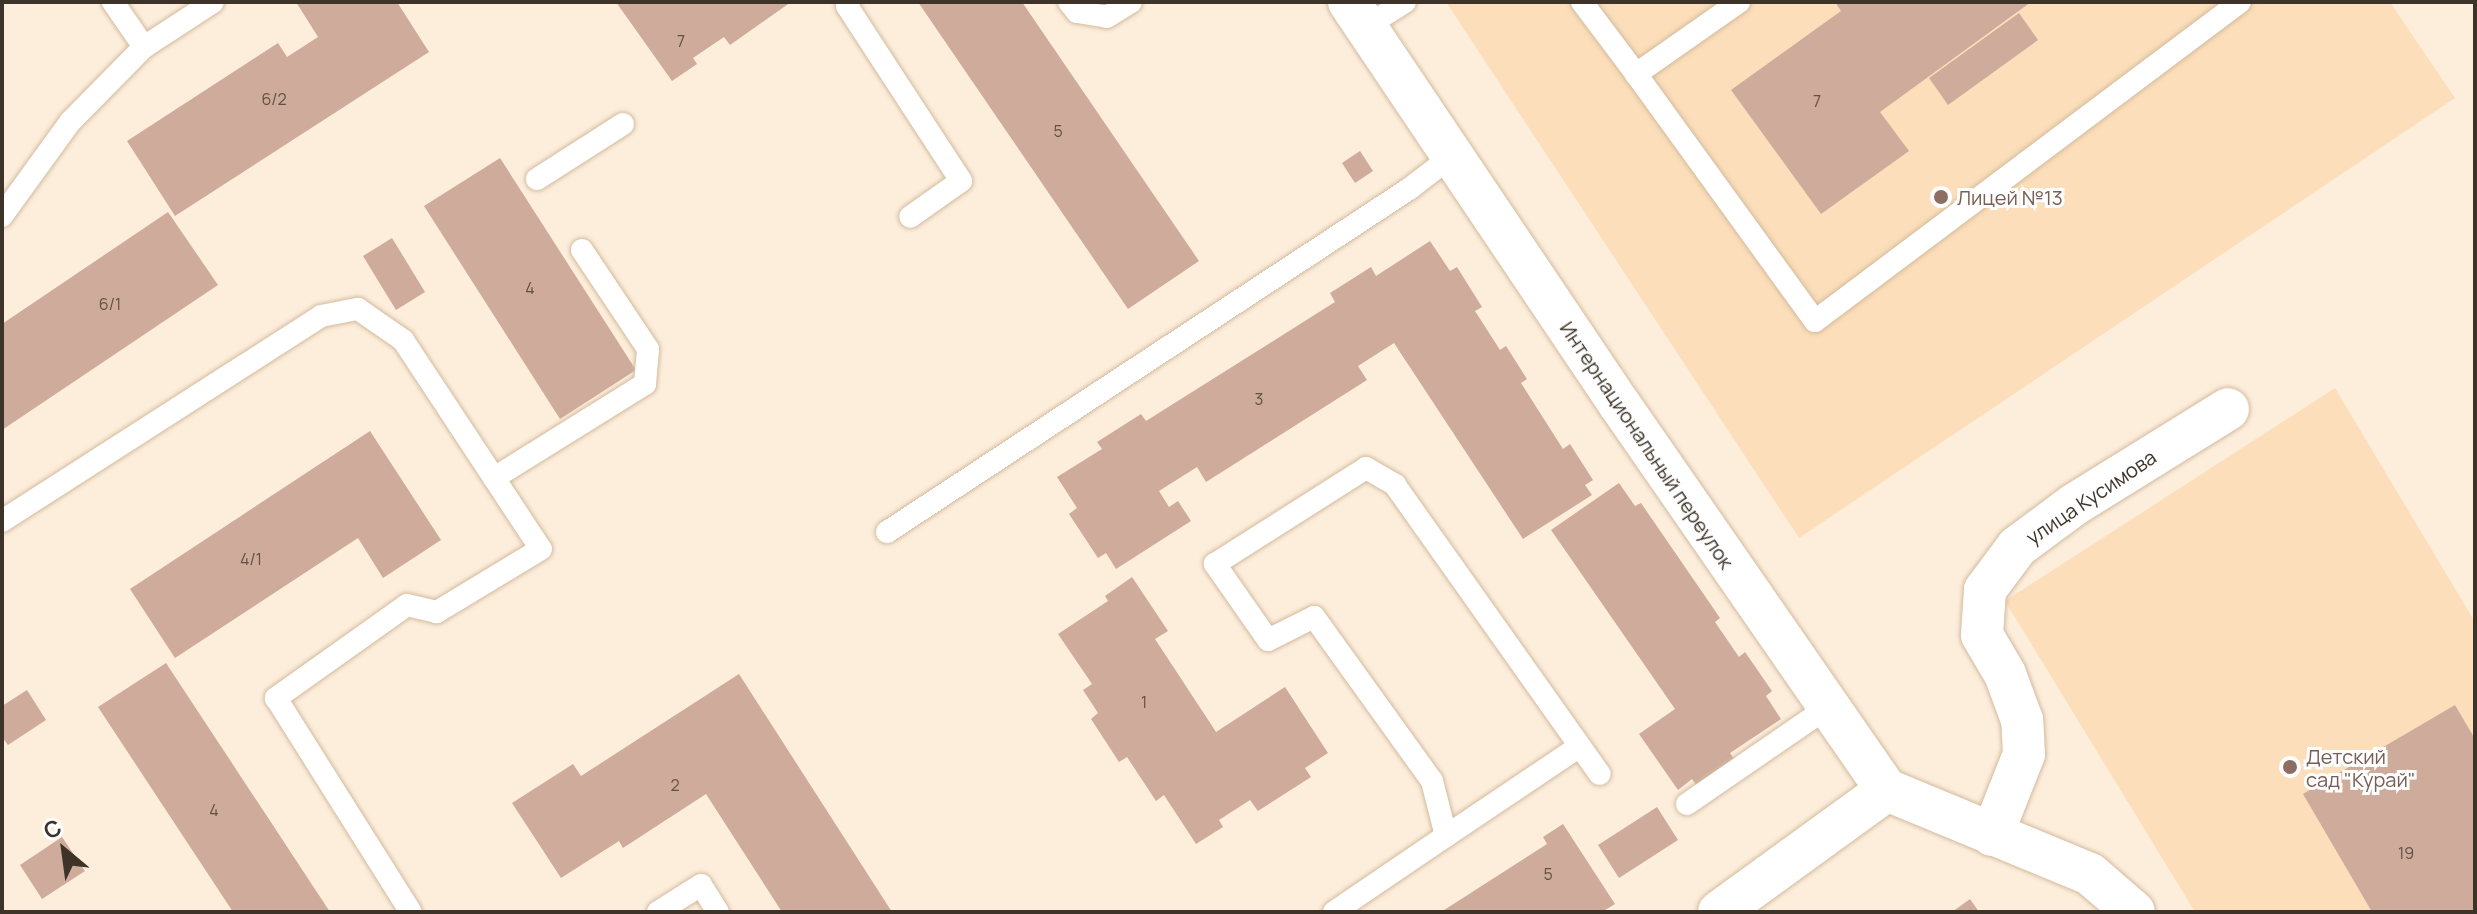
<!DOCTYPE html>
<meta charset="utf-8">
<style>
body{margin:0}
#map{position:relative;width:2477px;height:914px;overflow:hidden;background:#fdeedc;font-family:Manrope,sans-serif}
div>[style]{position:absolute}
.built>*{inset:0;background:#fcdeba}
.building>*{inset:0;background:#ceab9a}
.roads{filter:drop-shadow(0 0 2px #d3bb9e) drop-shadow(0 0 2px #d3bb9e)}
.service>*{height:22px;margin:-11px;padding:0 11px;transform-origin:11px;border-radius:11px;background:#fff}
.minor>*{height:42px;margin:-21px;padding:0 21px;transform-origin:21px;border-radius:21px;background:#fff}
.dots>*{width:22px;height:22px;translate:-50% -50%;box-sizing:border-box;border:4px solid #fefefe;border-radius:50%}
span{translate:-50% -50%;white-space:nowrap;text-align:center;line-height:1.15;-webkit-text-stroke:6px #fefefe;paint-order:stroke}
.number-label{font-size:16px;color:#615144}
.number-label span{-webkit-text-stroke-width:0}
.education-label{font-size:20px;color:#785e54}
.left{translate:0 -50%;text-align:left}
.street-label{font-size:20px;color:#3d3328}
.frame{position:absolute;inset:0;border:4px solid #3d3328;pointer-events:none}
.north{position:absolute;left:24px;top:810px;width:80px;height:80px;-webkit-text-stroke:6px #fefefe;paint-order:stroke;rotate:331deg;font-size:22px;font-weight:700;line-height:32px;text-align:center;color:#3d3328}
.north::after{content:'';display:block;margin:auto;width:28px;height:36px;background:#3d3328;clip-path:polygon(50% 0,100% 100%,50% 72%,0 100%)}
</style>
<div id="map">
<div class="built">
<i style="clip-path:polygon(1446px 2px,2390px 2px,2455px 98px,1799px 538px)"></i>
<i style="clip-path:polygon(2335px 388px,2475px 622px,2475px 912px,2195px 912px,2005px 601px)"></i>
</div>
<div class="building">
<i style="clip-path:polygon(296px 2px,397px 2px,429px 52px,175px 216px,127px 141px,278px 43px,287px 57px,318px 37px)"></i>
<i style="clip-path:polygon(616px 2px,791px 2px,730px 45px,724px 37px,693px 58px,697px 64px,672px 81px)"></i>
<i style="clip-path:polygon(918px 2px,1022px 2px,1199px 261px,1128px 309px)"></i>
<i style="clip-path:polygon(1835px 2px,2031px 2px,1880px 112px,1909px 151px,1821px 214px,1731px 90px,1841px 11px)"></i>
<i style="clip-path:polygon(2019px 13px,2038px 40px,1948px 105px,1929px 78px)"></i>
<i style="clip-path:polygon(1360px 151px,1373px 171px,1355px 183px,1342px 163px)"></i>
<i style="clip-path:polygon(500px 158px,636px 370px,560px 419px,424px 206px)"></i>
<i style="clip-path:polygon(168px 212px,218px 285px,2px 430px,2px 324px)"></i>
<i style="clip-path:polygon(392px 238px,425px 292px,396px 310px,363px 256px)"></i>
<i style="clip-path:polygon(1430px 241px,1450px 271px,1457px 267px,1482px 307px,1475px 311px,1500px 350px,1506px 346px,1527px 379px,1521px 383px,1563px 449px,1570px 444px,1593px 480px,1585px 485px,1592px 495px,1523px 539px,1394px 343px,1358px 366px,1367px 380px,1206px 482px,1197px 467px,1159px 491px,1169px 507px,1178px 501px,1191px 521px,1116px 569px,1106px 553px,1098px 558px,1069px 514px,1077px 508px,1057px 477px,1102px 449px,1097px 442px,1141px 414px,1146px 421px,1335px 302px,1330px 293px,1371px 267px,1376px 276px)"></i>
<i style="clip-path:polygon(370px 431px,441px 540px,383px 578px,358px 538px,175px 658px,130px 589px)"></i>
<i style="clip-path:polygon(1619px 483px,1635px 506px,1641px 503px,1720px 618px,1715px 622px,1739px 657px,1745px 652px,1772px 691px,1766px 696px,1781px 719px,1730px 753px,1735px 760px,1697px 786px,1692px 779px,1678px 790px,1639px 734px,1675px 709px,1551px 530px)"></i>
<i style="clip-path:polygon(1132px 577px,1168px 631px,1155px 639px,1216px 732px,1285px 687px,1328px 753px,1305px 768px,1311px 777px,1258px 811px,1250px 800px,1219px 820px,1223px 827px,1196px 844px,1164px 795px,1156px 801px,1127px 757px,1119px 762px,1091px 719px,1098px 713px,1083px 690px,1092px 684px,1058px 634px,1108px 601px,1105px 596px)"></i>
<i style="clip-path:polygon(166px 663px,330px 912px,233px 912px,98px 707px)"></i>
<i style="clip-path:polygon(739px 674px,892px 912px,782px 912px,706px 794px,623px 848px,619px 841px,561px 878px,512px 803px,573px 764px,581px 776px)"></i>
<i style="clip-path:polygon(27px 690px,46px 720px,8px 745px,2px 737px,2px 706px)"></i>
<i style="clip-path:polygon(2455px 705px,2475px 739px,2475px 912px,2372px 912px,2303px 794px)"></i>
<i style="clip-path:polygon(1657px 807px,1678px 840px,1619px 878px,1598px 845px)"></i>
<i style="clip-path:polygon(1563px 824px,1615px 904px,1602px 912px,1441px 912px,1547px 844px,1543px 837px)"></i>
<i style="clip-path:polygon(62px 837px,85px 871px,42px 899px,20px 865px)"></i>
<i style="clip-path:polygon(1970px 899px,1979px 912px,1952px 912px)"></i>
</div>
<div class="roads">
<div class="service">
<i style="left:849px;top:2px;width:4px;rotate:117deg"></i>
<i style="left:847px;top:6px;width:209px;rotate:56.9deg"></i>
<i style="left:961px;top:181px;width:62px;rotate:144.8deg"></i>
<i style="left:1069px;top:2px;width:13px;rotate:51deg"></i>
<i style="left:1077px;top:12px;width:30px;rotate:9deg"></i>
<i style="left:1107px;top:17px;width:28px;rotate:-32deg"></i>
<i style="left:1582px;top:2px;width:90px;rotate:53.1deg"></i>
<i style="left:1739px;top:2px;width:126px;rotate:145deg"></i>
<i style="left:1636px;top:74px;width:305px;rotate:54.1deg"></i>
<i style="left:1815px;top:321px;width:531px;rotate:-36.89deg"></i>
<i style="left:1365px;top:27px;width:47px;rotate:-32deg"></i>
<i style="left:144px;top:47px;width:82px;rotate:-33.1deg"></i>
<i style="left:537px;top:179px;width:102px;rotate:-32.6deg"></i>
<i style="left:2px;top:216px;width:116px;rotate:-54.1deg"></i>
<i style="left:70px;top:122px;width:105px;rotate:-45.4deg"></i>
<i style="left:144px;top:47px;width:55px;rotate:-124.6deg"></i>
<i style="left:494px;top:478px;width:178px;rotate:-31.9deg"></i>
<i style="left:645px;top:384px;width:35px;rotate:-85deg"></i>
<i style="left:648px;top:349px;width:119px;rotate:-123.7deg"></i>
<i style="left:2px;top:521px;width:379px;rotate:-32.7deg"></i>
<i style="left:321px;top:316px;width:38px;rotate:-11deg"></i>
<i style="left:358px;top:309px;width:55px;rotate:34.6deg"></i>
<i style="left:403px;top:340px;width:250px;rotate:56.6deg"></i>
<i style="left:541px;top:549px;width:122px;rotate:148.8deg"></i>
<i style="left:437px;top:612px;width:31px;rotate:-167deg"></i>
<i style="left:407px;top:605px;width:161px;rotate:144.6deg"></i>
<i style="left:276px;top:698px;width:253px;rotate:57.8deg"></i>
<i style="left:887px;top:532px;width:625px;rotate:-33.31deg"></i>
<i style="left:1409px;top:189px;width:54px;rotate:-37.5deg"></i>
<i style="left:1687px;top:804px;width:171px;rotate:-34.5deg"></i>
<i style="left:1446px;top:836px;width:161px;rotate:-33.9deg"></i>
<i style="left:658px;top:912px;width:51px;rotate:-32.1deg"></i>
<i style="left:701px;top:885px;width:32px;rotate:58deg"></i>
<i style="left:1334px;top:912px;width:135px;rotate:-34.2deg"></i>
<i style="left:1446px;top:836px;width:57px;rotate:-104.3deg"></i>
<i style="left:1432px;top:781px;width:202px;rotate:-125.7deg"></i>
<i style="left:1314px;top:617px;width:51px;rotate:153.4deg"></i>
<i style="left:1268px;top:640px;width:93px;rotate:-124.9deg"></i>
<i style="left:1215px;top:564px;width:179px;rotate:-32.4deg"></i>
<i style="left:1366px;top:468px;width:34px;rotate:30deg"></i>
<i style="left:1395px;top:485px;width:354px;rotate:54.7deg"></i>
</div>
<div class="minor">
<i style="left:1349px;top:2px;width:486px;rotate:56.1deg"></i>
<i style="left:1620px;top:405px;width:469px;rotate:55.3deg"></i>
<i style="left:1887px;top:790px;width:220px;rotate:22.5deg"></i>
<i style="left:2090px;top:874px;width:58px;rotate:40.8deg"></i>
<i style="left:1992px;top:835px;width:87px;rotate:-68.4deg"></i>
<i style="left:2024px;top:754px;width:34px;rotate:-93deg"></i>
<i style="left:2022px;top:720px;width:49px;rotate:-110.3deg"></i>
<i style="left:2005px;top:674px;width:45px;rotate:-120.5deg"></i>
<i style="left:1982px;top:635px;width:45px;rotate:-86.2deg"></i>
<i style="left:1985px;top:590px;width:54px;rotate:-53.3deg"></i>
<i style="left:2017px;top:547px;width:72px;rotate:-36.6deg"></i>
<i style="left:2075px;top:504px;width:180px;rotate:-31.8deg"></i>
<i style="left:1719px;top:912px;width:208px;rotate:-36deg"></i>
</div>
</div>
<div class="dots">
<i style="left:1941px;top:197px;background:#8d6e63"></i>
<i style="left:2290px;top:767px;background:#8d6e63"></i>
</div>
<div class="number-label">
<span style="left:681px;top:41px">7</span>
<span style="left:274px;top:99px">6/2</span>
<span style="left:1817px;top:101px">7</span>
<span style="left:1058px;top:131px">5</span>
<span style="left:530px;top:288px">4</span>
<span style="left:110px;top:304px">6/1</span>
<span style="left:1259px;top:399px">3</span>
<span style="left:251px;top:559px">4/1</span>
<span style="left:1144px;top:702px">1</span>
<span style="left:675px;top:785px">2</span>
<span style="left:214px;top:810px">4</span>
<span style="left:2406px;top:853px">19</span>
<span style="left:1548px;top:874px">5</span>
</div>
<div class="education-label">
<span class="left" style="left:1957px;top:197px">Лицей №13</span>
<span class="left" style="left:2306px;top:768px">Детский<br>сад "Курай"</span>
</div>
<div class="street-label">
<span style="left:1647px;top:445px;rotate:56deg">Интернациональный переулок</span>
<span style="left:2091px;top:497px;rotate:-34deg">улица Кусимова</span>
</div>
<div class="frame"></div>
<div class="north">С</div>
</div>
